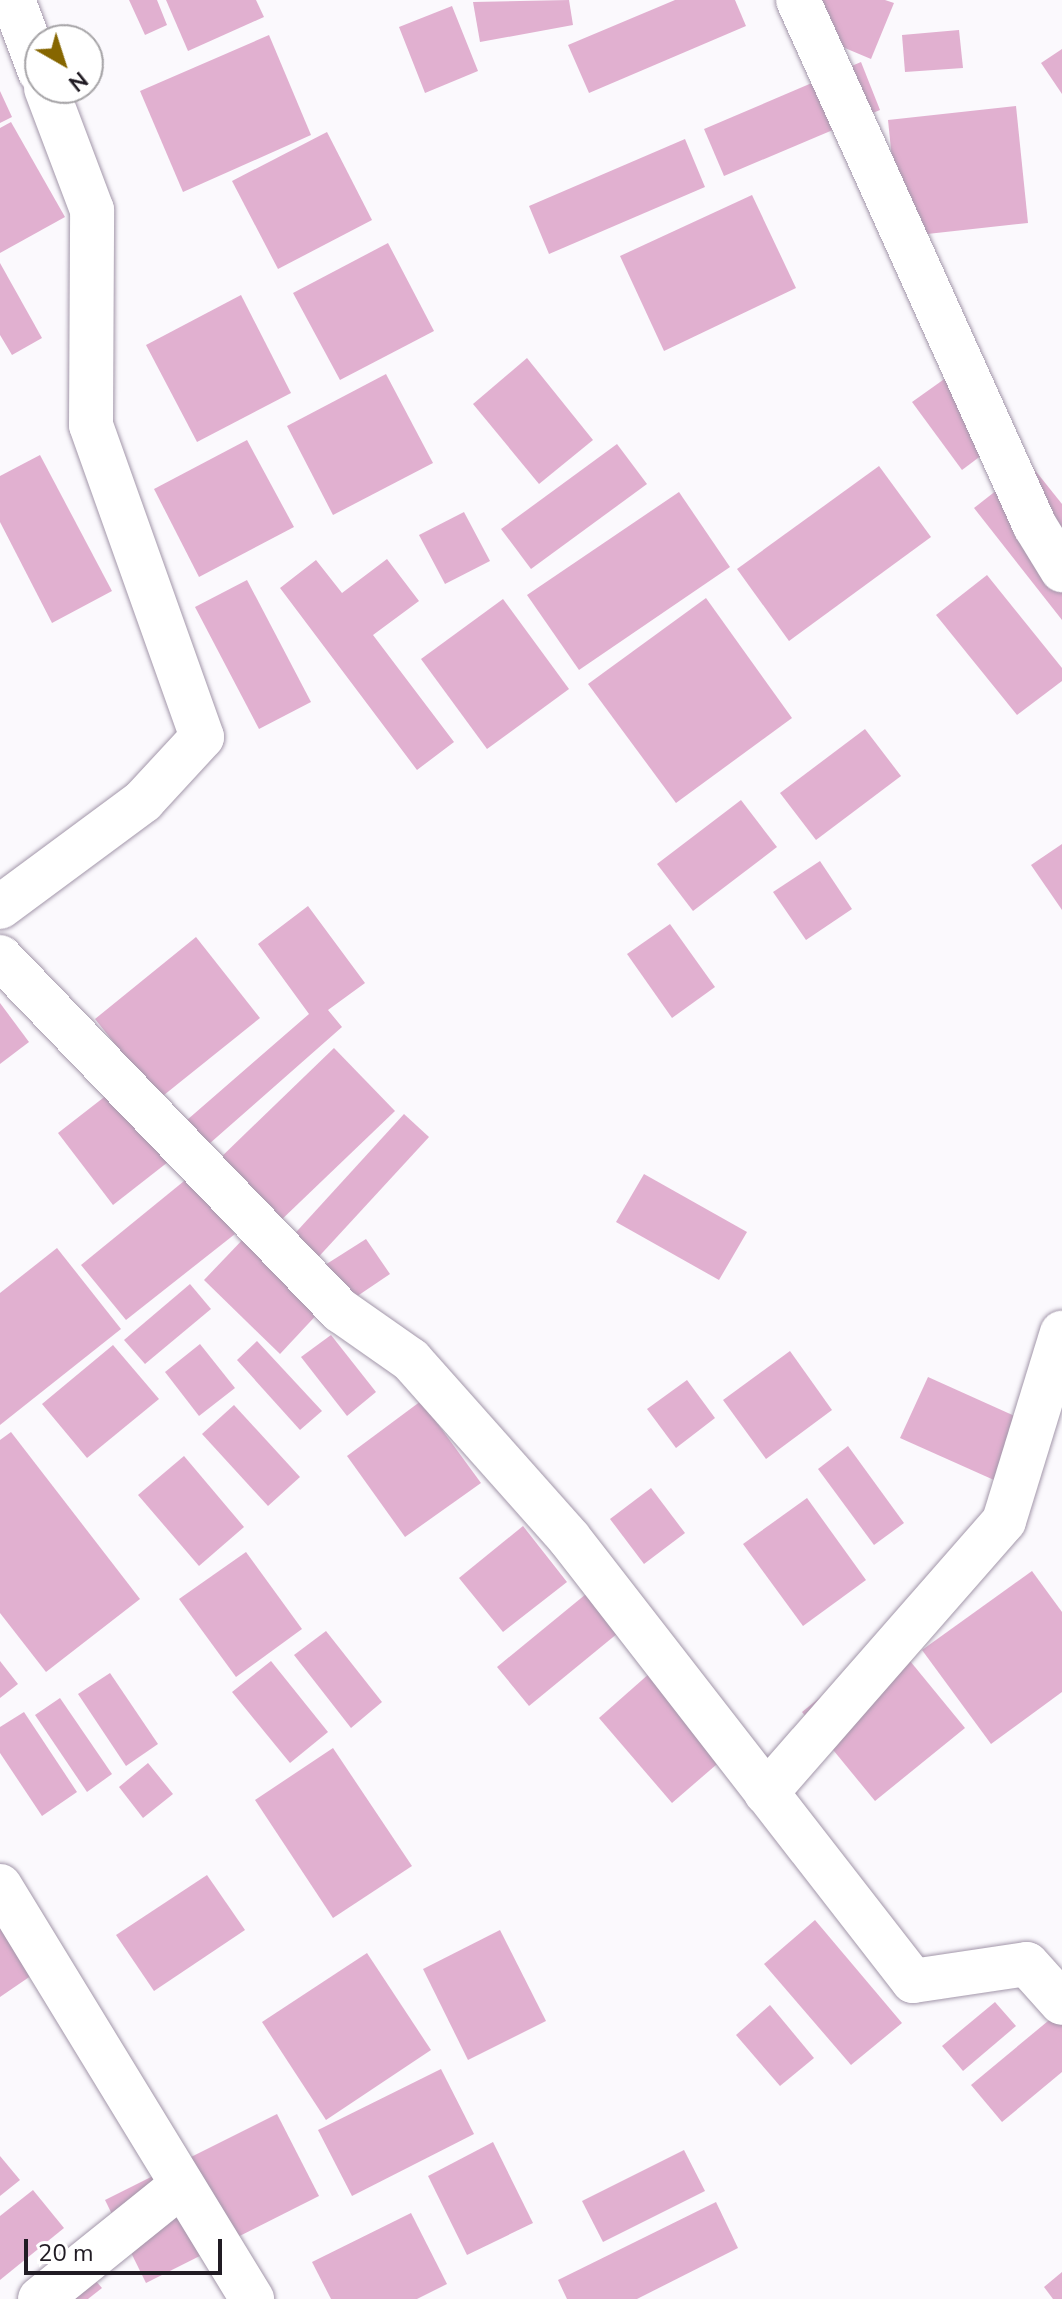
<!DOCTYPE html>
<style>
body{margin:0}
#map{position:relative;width:1062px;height:2299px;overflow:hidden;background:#fbf9fd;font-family:"Nunito Sans",sans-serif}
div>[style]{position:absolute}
.building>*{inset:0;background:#e1b0d0}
.roads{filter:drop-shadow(0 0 2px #a397aa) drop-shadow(0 0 2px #a397aa)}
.minor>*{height:44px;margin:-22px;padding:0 22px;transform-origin:22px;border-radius:22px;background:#fff}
span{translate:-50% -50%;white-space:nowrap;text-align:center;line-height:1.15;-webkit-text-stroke:6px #fff;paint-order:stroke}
.north{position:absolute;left:24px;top:24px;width:80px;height:80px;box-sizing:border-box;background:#fff;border:2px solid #a6a4a7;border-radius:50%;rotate:141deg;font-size:22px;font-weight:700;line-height:32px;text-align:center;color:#211c24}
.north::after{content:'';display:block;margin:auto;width:28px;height:36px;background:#866600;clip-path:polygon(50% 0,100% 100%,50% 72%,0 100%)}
.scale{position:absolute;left:24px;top:2239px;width:198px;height:36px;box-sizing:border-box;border:4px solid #211c24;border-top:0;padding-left:10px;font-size:24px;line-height:28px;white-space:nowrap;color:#211c24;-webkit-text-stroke:6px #fff;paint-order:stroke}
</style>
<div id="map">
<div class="building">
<i style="clip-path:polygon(129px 0,157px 0,167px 25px,145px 35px)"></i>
<i style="clip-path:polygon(166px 0,256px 0,264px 17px,188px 51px)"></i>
<i style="clip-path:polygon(569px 0,573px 25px,480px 42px,473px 2px)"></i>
<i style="clip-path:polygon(675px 0,735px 0,746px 26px,589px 93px,568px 45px)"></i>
<i style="clip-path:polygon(807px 0,885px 0,894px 3px,871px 59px,795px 27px)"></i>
<i style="clip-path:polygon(452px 6px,478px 71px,425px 93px,399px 27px)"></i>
<i style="clip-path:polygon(959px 30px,963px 68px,905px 72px,902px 35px)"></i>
<i style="clip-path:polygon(269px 35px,311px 135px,183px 192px,140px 91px)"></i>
<i style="clip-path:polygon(1062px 49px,1062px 94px,1041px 63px)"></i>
<i style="clip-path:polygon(861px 62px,880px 110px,724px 176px,704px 129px)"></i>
<i style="clip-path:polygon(0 91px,12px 117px,0 123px)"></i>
<i style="clip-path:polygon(1016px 106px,1028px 223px,900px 237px,888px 120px)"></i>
<i style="clip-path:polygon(11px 122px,65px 217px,0 253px,0 128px)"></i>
<i style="clip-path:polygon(327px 132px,372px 220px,278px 269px,232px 181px)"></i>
<i style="clip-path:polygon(685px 139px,705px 187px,549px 254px,529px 206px)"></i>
<i style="clip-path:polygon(752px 195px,796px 288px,664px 351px,620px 256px)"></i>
<i style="clip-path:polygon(388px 243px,434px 331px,340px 380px,293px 293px)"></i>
<i style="clip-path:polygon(0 263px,42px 338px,12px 355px,0 335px)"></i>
<i style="clip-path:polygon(241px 295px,291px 393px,197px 442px,146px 345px)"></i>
<i style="clip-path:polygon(527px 358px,593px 440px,539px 484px,473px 404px)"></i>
<i style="clip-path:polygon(957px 370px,1006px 437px,962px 470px,912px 402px)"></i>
<i style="clip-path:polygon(386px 374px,433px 463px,333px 515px,287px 426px)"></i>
<i style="clip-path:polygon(247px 440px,294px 527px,199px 577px,154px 489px)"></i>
<i style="clip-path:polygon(617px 444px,647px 484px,531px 569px,501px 529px)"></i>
<i style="clip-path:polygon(40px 455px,112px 591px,52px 623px,0 522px,0 476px)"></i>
<i style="clip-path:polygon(1030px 464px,1062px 504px,1062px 620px,974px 508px)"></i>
<i style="clip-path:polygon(879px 466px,931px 537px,789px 641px,737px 569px)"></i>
<i style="clip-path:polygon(679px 492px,730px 567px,579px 670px,527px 595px)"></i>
<i style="clip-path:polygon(464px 512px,490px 561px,445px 584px,419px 535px)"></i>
<i style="clip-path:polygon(387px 559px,419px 601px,373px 635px,454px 742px,417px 770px,280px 588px,316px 560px,342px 593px)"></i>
<i style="clip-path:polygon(987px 575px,1062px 668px,1062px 681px,1017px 715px,936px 615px)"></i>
<i style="clip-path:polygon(247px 580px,311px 702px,259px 729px,195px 607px)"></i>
<i style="clip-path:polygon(706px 598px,792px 718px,676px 803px,588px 684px)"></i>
<i style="clip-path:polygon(503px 599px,569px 689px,487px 749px,421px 659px)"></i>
<i style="clip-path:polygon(865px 729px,901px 776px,816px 840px,780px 793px)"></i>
<i style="clip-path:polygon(741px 800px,777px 847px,693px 911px,657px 864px)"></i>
<i style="clip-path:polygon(1062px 844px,1062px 910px,1031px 865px)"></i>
<i style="clip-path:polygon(820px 861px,852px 909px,806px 940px,773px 892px)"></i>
<i style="clip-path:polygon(308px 906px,365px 983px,328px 1010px,342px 1027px,209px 1144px,187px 1120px,309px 1014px,258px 944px)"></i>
<i style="clip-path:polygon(670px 924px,715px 987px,672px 1018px,627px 954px)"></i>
<i style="clip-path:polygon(196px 937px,260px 1018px,159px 1099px,95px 1019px)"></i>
<i style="clip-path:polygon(0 1003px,29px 1042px,0 1064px)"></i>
<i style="clip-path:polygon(334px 1048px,395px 1111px,276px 1225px,216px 1162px)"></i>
<i style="clip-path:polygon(112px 1091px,168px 1162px,113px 1205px,58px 1133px)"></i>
<i style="clip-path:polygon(404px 1114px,429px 1137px,312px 1264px,288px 1241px)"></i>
<i style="clip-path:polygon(644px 1174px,747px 1232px,719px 1280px,616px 1222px)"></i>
<i style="clip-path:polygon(189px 1177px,235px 1234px,126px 1320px,81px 1265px)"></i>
<i style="clip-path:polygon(247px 1235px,322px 1309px,280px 1354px,204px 1280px)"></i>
<i style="clip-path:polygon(366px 1239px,390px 1274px,350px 1301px,325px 1265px)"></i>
<i style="clip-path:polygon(57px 1248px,121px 1329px,0 1425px,0 1293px)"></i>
<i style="clip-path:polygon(190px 1284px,211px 1309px,145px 1364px,124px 1340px)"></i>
<i style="clip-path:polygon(331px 1335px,376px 1392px,347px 1416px,301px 1357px)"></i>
<i style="clip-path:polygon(257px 1341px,322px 1411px,300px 1430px,237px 1360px)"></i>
<i style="clip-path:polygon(200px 1344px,235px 1388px,199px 1416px,165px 1372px)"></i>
<i style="clip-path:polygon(113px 1345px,159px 1399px,87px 1458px,42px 1404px)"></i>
<i style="clip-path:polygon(790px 1351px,832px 1410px,766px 1459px,723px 1400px)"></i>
<i style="clip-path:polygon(928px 1377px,1050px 1432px,1023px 1493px,900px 1438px)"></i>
<i style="clip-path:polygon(687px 1380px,715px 1418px,676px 1448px,647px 1409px)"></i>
<i style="clip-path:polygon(421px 1401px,481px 1483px,405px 1537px,347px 1456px)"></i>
<i style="clip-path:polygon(234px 1405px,300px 1477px,268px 1506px,202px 1434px)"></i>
<i style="clip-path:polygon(11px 1432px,140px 1599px,46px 1672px,0 1613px,0 1440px)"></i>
<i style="clip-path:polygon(848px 1446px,904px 1523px,874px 1545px,818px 1469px)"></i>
<i style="clip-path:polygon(184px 1456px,244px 1527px,199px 1566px,138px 1495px)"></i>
<i style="clip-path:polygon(651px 1488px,685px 1533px,644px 1564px,610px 1519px)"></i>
<i style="clip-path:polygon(807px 1498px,866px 1580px,803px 1626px,743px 1544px)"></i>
<i style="clip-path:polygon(523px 1526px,567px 1582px,503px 1632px,459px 1578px)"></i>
<i style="clip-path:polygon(246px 1552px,302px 1629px,236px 1677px,179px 1599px)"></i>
<i style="clip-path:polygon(1032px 1571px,1062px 1612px,1062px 1692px,991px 1744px,922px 1650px)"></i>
<i style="clip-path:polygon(597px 1585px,629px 1624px,529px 1706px,497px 1667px)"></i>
<i style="clip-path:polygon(326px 1631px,382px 1702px,351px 1728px,294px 1655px)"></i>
<i style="clip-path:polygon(892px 1639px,965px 1728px,875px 1801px,802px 1712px)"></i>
<i style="clip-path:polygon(0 1661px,18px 1684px,0 1698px)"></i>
<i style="clip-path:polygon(271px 1661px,328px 1732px,290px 1763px,232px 1692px)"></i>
<i style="clip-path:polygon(110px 1673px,158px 1744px,126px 1766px,78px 1694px)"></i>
<i style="clip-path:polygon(650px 1673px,724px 1758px,672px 1803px,599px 1718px)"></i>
<i style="clip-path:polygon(60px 1698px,112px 1774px,87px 1792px,35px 1715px)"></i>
<i style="clip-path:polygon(24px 1712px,77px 1792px,42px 1816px,0 1753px,0 1727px)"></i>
<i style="clip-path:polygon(333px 1748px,412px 1866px,333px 1918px,255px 1800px)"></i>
<i style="clip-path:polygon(148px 1763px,173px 1794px,143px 1818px,119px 1787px)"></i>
<i style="clip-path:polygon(207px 1875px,245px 1930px,154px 1991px,116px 1935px)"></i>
<i style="clip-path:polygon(0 1915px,38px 1971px,0 1997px)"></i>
<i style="clip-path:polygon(815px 1920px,902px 2023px,851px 2065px,764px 1964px)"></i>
<i style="clip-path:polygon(500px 1930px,546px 2021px,468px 2060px,423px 1969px)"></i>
<i style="clip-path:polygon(367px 1953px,431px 2050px,326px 2120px,262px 2022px)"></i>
<i style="clip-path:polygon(995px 2002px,1016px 2026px,963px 2071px,942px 2046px)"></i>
<i style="clip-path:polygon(770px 2005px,814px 2058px,780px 2086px,736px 2035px)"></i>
<i style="clip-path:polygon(1054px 2016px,1062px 2025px,1062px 2072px,1002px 2122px,971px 2085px)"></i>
<i style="clip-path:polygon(441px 2069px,474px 2134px,352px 2196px,318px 2130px)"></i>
<i style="clip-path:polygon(277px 2114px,319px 2196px,146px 2283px,105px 2200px)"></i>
<i style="clip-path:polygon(493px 2142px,533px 2223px,467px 2255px,428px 2176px)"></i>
<i style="clip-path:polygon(684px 2150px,705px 2191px,603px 2242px,582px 2201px)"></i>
<i style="clip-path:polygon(0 2156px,20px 2180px,0 2196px)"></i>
<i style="clip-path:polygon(33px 2190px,64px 2228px,0 2280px,0 2216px)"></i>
<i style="clip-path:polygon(716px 2202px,738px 2248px,637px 2299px,567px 2299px,558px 2280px)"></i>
<i style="clip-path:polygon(411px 2213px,447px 2284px,417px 2299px,331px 2299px,312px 2262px)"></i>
<i style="clip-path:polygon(82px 2265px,102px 2288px,88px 2299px,42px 2299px)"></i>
<i style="clip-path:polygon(1062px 2272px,1062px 2299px,1053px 2299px,1044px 2287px)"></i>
</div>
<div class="roads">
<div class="minor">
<i style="left:13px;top:0;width:77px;rotate:69.4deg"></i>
<i style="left:798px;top:0;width:577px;rotate:65.75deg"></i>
<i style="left:1035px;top:526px;width:52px;rotate:58.5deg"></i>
<i style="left:0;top:907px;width:178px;rotate:-36.5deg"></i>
<i style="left:143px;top:801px;width:87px;rotate:-47.3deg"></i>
<i style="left:202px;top:737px;width:331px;rotate:-109.6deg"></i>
<i style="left:91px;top:425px;width:215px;rotate:-89.7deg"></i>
<i style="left:92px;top:210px;width:130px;rotate:-110.7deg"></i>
<i style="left:0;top:957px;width:492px;rotate:46.1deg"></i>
<i style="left:341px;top:1311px;width:85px;rotate:35deg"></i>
<i style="left:411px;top:1360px;width:238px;rotate:48.4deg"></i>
<i style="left:569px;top:1538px;width:561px;rotate:52.17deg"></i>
<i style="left:913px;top:1981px;width:115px;rotate:-8.5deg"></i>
<i style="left:1027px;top:1964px;width:52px;rotate:48.1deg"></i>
<i style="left:766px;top:1793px;width:361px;rotate:-48.8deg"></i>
<i style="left:1004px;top:1521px;width:197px;rotate:-72.9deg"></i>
<i style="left:0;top:1886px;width:484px;rotate:58.6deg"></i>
<i style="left:40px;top:2299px;width:182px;rotate:-38.8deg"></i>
</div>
</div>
<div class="north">N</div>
<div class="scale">20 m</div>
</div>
